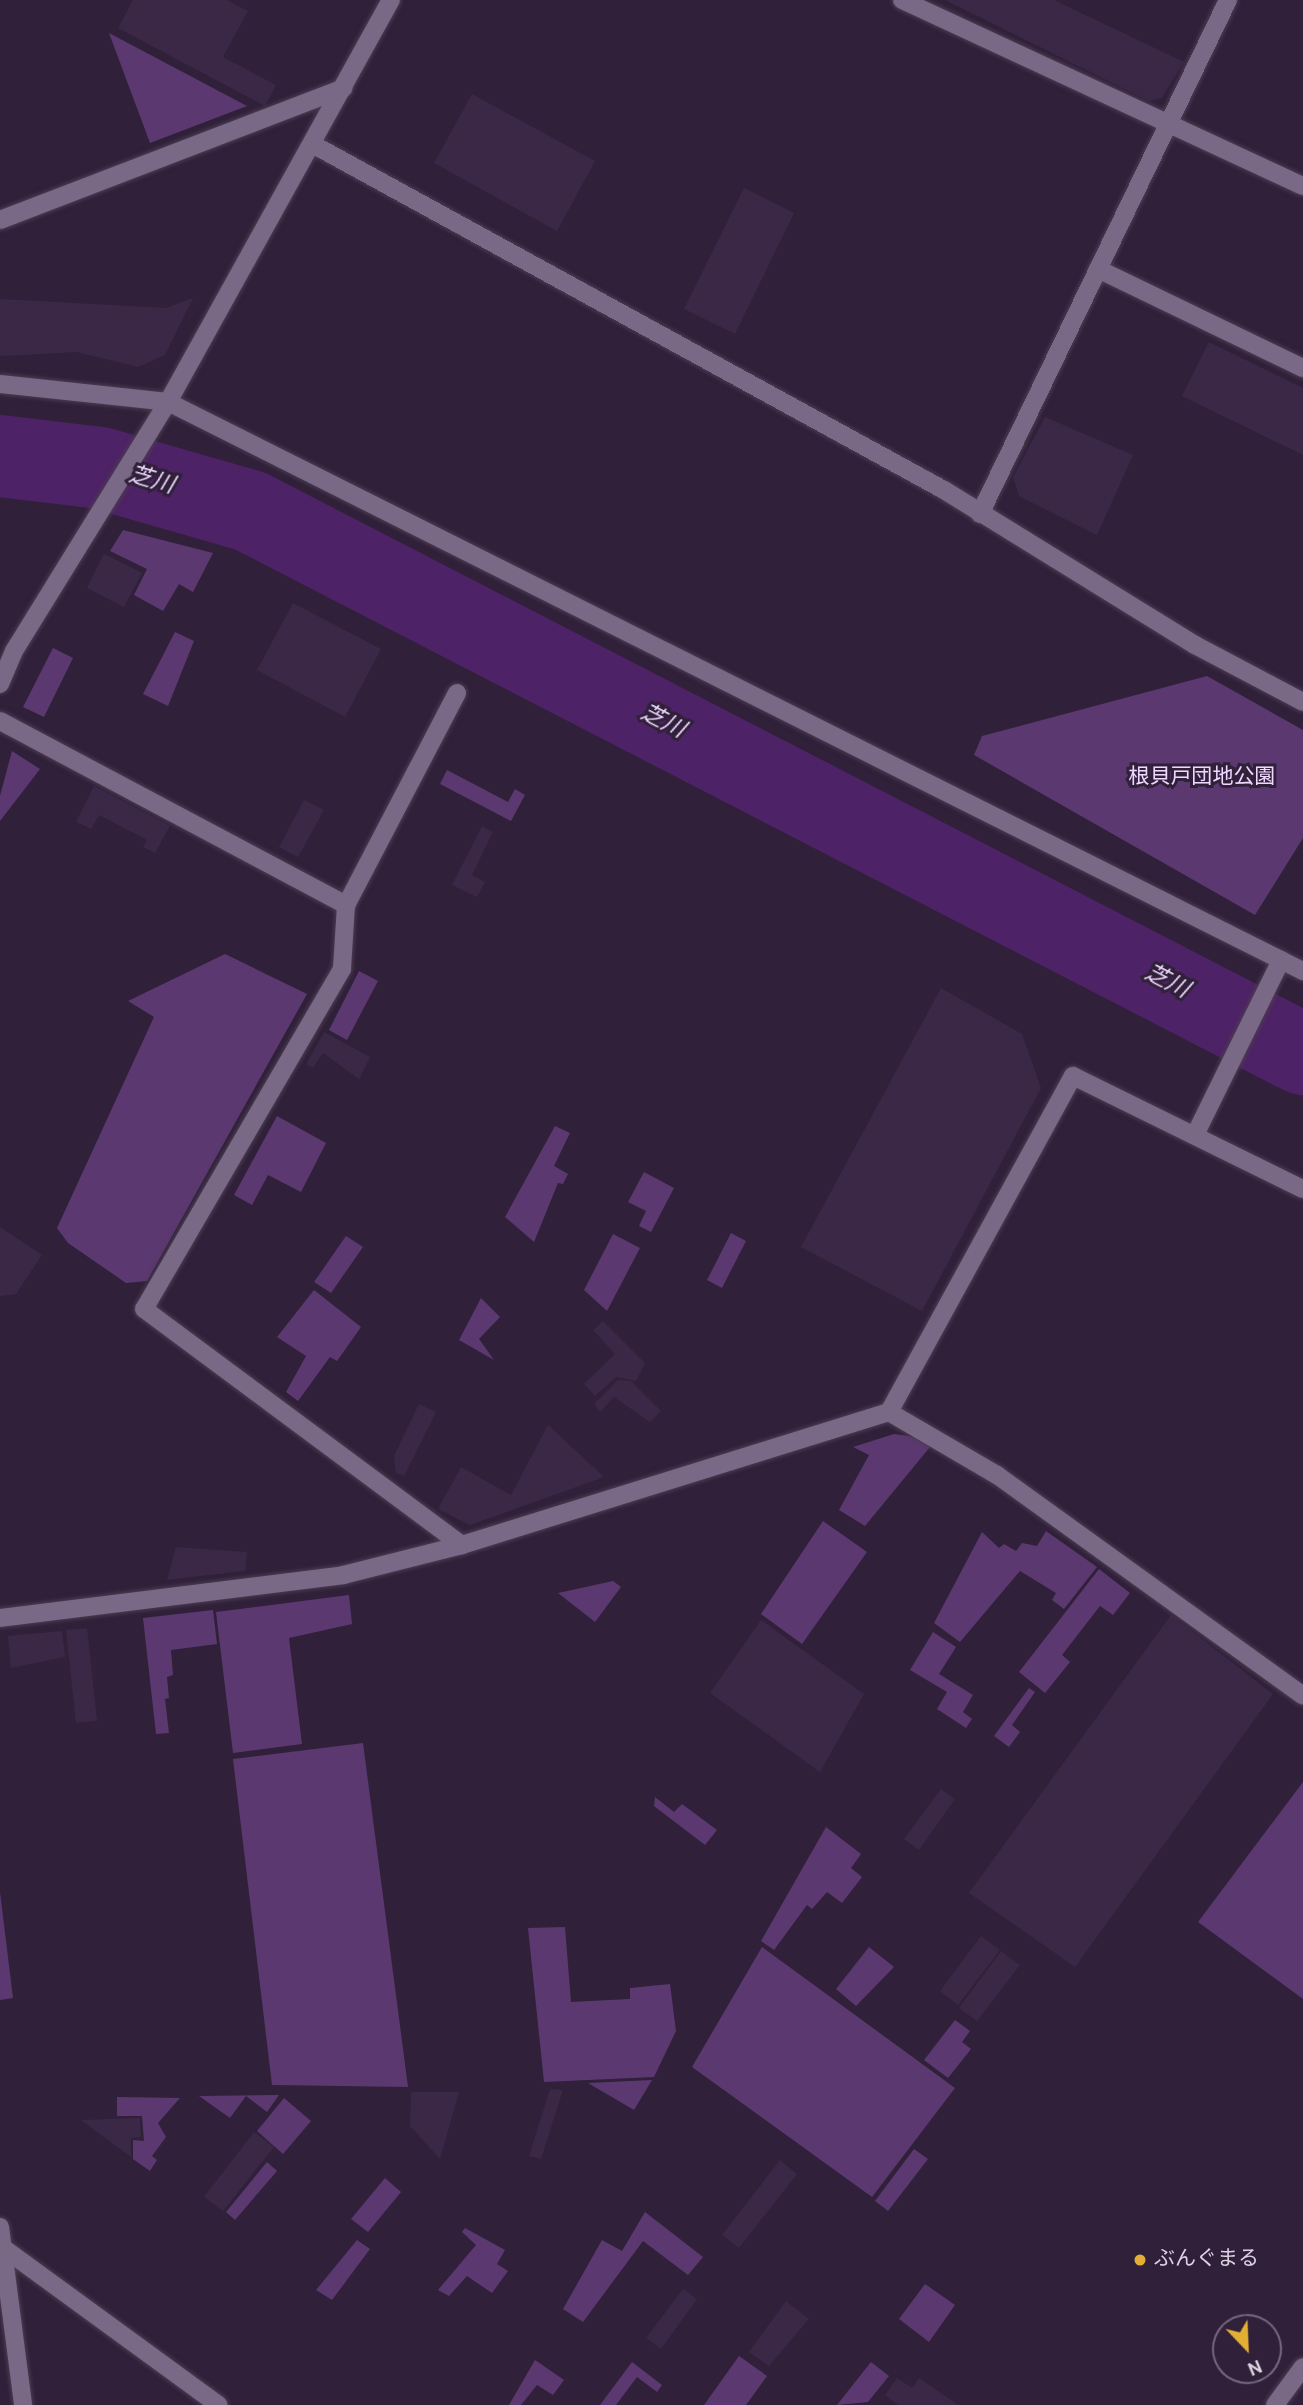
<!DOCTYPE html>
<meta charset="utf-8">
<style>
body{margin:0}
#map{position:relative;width:1303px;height:2405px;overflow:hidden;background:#302039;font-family:Overpass,"Noto Sans JP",sans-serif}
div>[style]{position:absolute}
.built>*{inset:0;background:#3b2847}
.green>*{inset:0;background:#5b3970}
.river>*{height:82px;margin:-41px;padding:0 41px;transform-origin:41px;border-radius:41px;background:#4e2266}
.roads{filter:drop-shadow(0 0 2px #4b3d52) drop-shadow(0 0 2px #4b3d52)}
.minor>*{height:18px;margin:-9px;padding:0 9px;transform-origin:9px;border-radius:9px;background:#7a6986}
.dots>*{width:19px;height:19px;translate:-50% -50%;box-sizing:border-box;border:4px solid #302039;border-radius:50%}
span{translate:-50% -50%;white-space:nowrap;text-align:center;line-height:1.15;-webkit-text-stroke:6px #302039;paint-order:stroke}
.park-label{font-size:21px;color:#efd7ff}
.poi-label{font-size:21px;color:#dcd2e2}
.left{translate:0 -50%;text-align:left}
.water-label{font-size:23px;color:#ead3fa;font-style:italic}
.north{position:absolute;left:1212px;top:2314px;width:70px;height:70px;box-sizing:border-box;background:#302039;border:2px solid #75677d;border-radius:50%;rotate:157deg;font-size:19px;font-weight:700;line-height:28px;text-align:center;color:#dcd2e2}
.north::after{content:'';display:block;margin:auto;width:24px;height:32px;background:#e3ae34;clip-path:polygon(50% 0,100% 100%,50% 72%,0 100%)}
</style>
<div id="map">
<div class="built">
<i style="clip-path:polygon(133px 0,227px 0,248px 11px,223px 57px,276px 85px,265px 106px,118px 28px)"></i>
<i style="clip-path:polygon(945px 0,1054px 0,1184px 62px,1162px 98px,1149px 101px)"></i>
<i style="clip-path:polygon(472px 94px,595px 161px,557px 231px,434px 163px)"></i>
<i style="clip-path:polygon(744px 188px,794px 213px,735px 334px,684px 309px)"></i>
<i style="clip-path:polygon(193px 298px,165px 355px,138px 367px,77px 352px,0 356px,0 299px,166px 308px)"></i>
<i style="clip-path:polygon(1209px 342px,1303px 388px,1303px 455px,1182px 396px)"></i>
<i style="clip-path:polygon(1045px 417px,1133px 455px,1097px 535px,1019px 496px,1013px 477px)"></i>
<i style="clip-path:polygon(104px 554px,142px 573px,124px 607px,87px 588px)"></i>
<i style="clip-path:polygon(293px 603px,381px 649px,345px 717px,257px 670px)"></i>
<i style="clip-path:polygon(94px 786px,170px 826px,155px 853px,143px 847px,147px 840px,99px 815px,91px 829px,76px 822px)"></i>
<i style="clip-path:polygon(304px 800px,324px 810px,298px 857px,279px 847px)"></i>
<i style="clip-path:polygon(482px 826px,493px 832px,472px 875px,485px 882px,477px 897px,452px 885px)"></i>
<i style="clip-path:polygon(941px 988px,1022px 1034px,1041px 1088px,922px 1311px,801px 1247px)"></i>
<i style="clip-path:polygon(324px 1032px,370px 1057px,359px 1079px,323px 1053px,313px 1068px,306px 1064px)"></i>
<i style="clip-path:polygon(0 1227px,42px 1255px,16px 1294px,0 1296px)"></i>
<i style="clip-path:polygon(603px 1321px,645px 1363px,636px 1381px,616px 1377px,595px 1396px,584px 1384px,615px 1354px,593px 1330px)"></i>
<i style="clip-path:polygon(618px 1380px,631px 1381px,661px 1411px,650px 1422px,614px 1397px,600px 1412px,594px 1404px)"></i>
<i style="clip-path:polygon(419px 1404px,436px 1412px,404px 1476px,396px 1473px,394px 1456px)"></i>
<i style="clip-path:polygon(548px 1425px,604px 1477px,470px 1525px,438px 1509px,461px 1467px,511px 1495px)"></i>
<i style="clip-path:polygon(176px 1547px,247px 1552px,245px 1571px,167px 1580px)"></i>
<i style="clip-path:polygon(1171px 1615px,1273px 1694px,1075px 1967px,969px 1893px)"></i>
<i style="clip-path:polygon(761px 1620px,864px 1694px,820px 1772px,710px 1693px)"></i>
<i style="clip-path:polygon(87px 1628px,97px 1721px,76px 1723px,66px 1630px)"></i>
<i style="clip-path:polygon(62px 1631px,65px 1657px,11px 1668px,8px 1636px)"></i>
<i style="clip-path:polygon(941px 1789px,955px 1799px,919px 1850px,904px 1839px)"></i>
<i style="clip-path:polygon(981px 1936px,1000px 1950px,958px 2005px,940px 1991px)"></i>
<i style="clip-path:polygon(1001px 1951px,1020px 1965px,977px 2021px,959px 2008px)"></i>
<i style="clip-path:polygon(550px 2089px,563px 2090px,541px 2159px,529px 2156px)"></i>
<i style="clip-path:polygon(411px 2092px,459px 2092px,440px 2159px,410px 2126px)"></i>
<i style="clip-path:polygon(140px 2118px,141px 2137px,131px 2138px,131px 2157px,81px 2120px)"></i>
<i style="clip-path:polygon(254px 2132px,274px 2147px,223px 2211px,204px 2197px)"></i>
<i style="clip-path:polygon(780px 2160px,797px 2174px,739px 2248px,722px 2235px)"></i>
<i style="clip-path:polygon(683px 2289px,697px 2299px,661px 2349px,646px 2338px)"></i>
<i style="clip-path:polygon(786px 2301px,809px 2319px,769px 2366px,749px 2352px)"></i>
<i style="clip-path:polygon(897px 2378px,912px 2388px,919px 2378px,958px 2405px,898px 2405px,885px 2395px)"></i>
</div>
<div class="green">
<i style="clip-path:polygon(109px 33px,247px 106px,150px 143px)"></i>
<i style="clip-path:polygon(123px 530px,213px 553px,193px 592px,179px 584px,163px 611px,134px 595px,147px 569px,110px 551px)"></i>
<i style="clip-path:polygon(175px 632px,194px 641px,168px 706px,143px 694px)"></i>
<i style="clip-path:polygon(53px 648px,73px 658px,44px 717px,23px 707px)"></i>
<i style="clip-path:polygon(1207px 676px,1303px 730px,1303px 838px,1255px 915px,974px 755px,982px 736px)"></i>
<i style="clip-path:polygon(12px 751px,40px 769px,0 821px,0 796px)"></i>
<i style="clip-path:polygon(447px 770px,508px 802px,515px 789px,525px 795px,511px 821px,440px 784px)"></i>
<i style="clip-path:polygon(225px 954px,307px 994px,147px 1281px,126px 1283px,68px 1243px,57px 1228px,154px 1017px,128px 1001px)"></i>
<i style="clip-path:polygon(359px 971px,378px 981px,347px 1040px,329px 1030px)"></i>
<i style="clip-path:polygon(277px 1116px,326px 1143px,301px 1192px,268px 1175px,252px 1205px,234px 1195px)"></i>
<i style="clip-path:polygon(555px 1126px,570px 1133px,554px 1166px,568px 1174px,563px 1184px,558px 1183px,534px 1242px,505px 1217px)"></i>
<i style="clip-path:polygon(644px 1172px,674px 1188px,651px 1232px,639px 1226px,646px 1211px,628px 1202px)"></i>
<i style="clip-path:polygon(731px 1233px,746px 1241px,722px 1288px,707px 1280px)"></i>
<i style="clip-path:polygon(613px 1234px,640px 1248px,607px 1311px,584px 1290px)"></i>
<i style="clip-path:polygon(346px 1236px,363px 1247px,331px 1293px,314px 1282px)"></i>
<i style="clip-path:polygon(314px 1290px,361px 1327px,337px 1361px,330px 1357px,298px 1401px,286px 1392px,306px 1356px,277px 1337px)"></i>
<i style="clip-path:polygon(481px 1298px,500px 1317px,479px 1339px,494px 1360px,459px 1340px)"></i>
<i style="clip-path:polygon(894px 1434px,917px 1437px,930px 1447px,865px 1526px,839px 1510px,869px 1455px,853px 1447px)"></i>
<i style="clip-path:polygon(823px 1521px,867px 1552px,802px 1644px,761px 1614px)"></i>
<i style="clip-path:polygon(1046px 1531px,1097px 1567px,1064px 1609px,1052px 1600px,1056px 1593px,1020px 1571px,960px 1642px,934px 1623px,982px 1532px,999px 1548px,1004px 1544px,1016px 1551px,1022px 1543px,1037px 1546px)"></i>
<i style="clip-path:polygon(1099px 1569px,1130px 1593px,1113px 1615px,1100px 1606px,1062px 1655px,1070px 1662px,1045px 1693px,1019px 1672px)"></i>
<i style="clip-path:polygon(613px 1581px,621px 1587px,595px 1622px,558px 1593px)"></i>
<i style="clip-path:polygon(349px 1595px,352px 1624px,289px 1638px,302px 1744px,233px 1753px,216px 1612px)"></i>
<i style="clip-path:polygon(213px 1610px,217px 1644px,171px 1650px,173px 1675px,167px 1677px,169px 1698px,165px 1699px,169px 1733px,156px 1734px,143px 1618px)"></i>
<i style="clip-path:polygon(933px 1632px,956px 1647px,939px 1674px,973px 1695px,963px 1712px,972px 1719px,966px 1728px,937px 1709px,947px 1692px,910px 1670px)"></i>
<i style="clip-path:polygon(1029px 1688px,1035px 1692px,1012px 1725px,1020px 1732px,1009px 1747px,994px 1736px)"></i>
<i style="clip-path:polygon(363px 1743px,408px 2087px,272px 2085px,233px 1759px)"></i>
<i style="clip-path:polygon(1303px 1782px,1303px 1999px,1198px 1922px)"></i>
<i style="clip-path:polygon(655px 1797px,674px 1812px,682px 1804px,717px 1830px,705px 1845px,654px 1806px)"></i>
<i style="clip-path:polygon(826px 1827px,861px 1854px,851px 1868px,862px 1877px,842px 1903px,827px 1892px,812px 1909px,807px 1905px,774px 1950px,761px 1941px)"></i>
<i style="clip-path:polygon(0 1892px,13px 1998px,0 2000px)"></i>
<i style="clip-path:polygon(565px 1927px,571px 2002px,630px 1999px,630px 1988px,670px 1984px,676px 2031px,654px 2077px,544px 2082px,528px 1928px)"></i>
<i style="clip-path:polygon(762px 1947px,955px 2088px,872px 2197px,692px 2067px)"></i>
<i style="clip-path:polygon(869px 1947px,894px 1967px,856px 2006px,836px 1989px)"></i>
<i style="clip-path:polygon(955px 2020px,970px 2031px,962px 2042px,971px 2049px,948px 2078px,924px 2060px)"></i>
<i style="clip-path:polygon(652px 2080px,634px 2110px,588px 2083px)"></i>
<i style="clip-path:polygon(279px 2095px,267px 2112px,246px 2096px,230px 2118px,199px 2096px)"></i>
<i style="clip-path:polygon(117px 2097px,180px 2098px,158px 2123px,166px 2137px,152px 2156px,157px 2160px,150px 2171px,133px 2159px,133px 2140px,144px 2141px,142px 2116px,117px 2116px)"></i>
<i style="clip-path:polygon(284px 2098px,311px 2121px,283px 2154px,257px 2131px)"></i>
<i style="clip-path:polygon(914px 2149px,928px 2159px,888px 2211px,875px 2201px)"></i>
<i style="clip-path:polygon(267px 2162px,277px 2171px,235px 2220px,226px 2212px)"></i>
<i style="clip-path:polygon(385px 2178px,401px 2192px,368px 2232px,351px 2219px)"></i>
<i style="clip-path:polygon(645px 2212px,703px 2257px,688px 2275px,643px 2241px,583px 2322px,563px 2309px,602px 2240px,622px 2251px)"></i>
<i style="clip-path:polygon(465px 2228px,505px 2250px,497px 2264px,508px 2271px,492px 2293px,467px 2276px,449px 2296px,438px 2290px,476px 2245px,462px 2232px)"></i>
<i style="clip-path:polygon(357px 2240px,370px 2249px,332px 2300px,316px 2290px)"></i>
<i style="clip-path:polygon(925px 2284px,955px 2305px,929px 2342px,899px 2319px)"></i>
<i style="clip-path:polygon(739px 2356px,767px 2376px,746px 2405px,704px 2405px)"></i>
<i style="clip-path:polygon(535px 2360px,564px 2380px,553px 2395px,537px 2385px,521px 2405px,509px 2405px)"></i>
<i style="clip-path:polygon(632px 2362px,662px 2385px,657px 2392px,637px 2377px,616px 2405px,600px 2405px)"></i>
<i style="clip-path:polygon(871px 2362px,889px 2376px,868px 2402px,837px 2405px)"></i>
</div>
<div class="river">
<i style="left:0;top:456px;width:101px;rotate:6.8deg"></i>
<i style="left:100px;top:468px;width:156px;rotate:16deg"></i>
<i style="left:250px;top:511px;width:1185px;rotate:27.28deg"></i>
</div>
<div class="roads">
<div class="minor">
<i style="left:902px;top:0;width:442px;rotate:24.9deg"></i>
<i style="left:314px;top:145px;width:718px;rotate:28.71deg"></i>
<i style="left:944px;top:490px;width:295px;rotate:31.7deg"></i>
<i style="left:1195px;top:645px;width:122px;rotate:27.8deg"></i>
<i style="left:0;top:220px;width:368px;rotate:-21deg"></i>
<i style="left:1098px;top:269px;width:228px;rotate:25.8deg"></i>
<i style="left:0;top:384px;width:169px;rotate:6.1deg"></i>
<i style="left:168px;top:402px;width:1270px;rotate:26.63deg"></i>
<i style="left:980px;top:514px;width:571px;rotate:-64.24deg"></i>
<i style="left:0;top:684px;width:36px;rotate:-67deg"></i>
<i style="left:14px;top:651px;width:293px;rotate:-58.3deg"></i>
<i style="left:168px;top:402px;width:460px;rotate:-61deg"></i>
<i style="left:457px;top:693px;width:239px;rotate:117.6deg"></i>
<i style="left:346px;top:905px;width:64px;rotate:93.6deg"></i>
<i style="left:342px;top:969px;width:393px;rotate:120.2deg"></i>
<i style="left:144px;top:1309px;width:396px;rotate:36.6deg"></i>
<i style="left:0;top:721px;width:392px;rotate:28deg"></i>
<i style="left:1195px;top:1135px;width:195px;rotate:-63.8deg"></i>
<i style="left:889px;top:1412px;width:125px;rotate:30.3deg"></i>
<i style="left:997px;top:1475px;width:377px;rotate:35.8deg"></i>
<i style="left:0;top:1618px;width:346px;rotate:-7.1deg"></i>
<i style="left:343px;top:1575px;width:123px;rotate:-14.1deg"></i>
<i style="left:462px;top:1545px;width:447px;rotate:-17.3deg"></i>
<i style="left:889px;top:1412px;width:383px;rotate:-61.3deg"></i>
<i style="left:1073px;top:1076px;width:256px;rotate:26.2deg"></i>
<i style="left:0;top:2227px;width:179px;rotate:82.6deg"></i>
<i style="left:2px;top:2247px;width:268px;rotate:36.1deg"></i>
<i style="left:1275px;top:2405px;width:47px;rotate:-53.6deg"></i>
</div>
</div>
<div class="dots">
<i style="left:1140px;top:2260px;background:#e3ae34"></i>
</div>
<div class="park-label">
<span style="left:1202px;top:778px">根貝戸団地公園</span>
</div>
<div class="poi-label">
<span class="left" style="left:1154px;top:2260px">ぶんぐまる</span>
</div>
<div class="water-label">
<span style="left:151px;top:482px;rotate:16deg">芝川</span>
<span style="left:662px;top:723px;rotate:27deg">芝川</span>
<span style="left:1166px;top:983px;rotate:27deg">芝川</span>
</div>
<div class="north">N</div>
</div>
